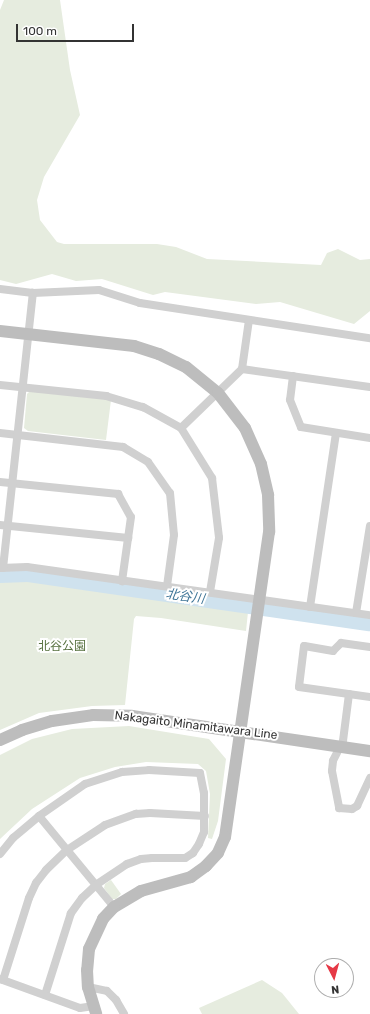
<!DOCTYPE html>
<meta charset="utf-8">
<style>
body{margin:0}
#map{position:relative;width:370px;height:1014px;overflow:hidden;background:#fff;font-family:Rubik,"Noto Sans JP",sans-serif}
div>[style]{position:absolute}
.green>*{inset:0;background:#e6ecdf}
.river>*{height:14px;margin:-7px;padding:0 7px;transform-origin:7px;border-radius:7px;background:#cfe2ee}
.street>*{height:8px;margin:-4px;padding:0 4px;transform-origin:4px;border-radius:4px;background:#d0d0d0}
.secondary>*{height:12px;margin:-6px;padding:0 6px;transform-origin:6px;border-radius:6px;background:#bdbdbd}
span{translate:-50% -50%;white-space:nowrap;text-align:center;line-height:1.15;-webkit-text-stroke:4px #fff;paint-order:stroke}
.park-label{font-size:12px;color:#56703f}
.street-label{font-size:12px;color:#333}
.water-label{font-size:13px;color:#3f7597;font-style:italic}
.north{position:absolute;left:314px;top:958px;width:40px;height:40px;box-sizing:border-box;background:#fff;border:1px solid #adadad;border-radius:50%;rotate:174deg;font-size:11px;font-weight:700;line-height:16px;text-align:center;color:#333}
.north::after{content:'';display:block;margin:auto;width:14px;height:18px;background:#e63946;clip-path:polygon(50% 0,100% 100%,50% 72%,0 100%)}
.scale{position:absolute;left:16px;top:24px;width:118px;height:18px;box-sizing:border-box;border:2px solid #333;border-top:0;padding-left:5px;font-size:12px;line-height:14px;white-space:nowrap;color:#333;-webkit-text-stroke:3px #fff;paint-order:stroke}
</style>
<div id="map">
<div class="green">
<i style="clip-path:polygon(4px 0,60px 0,70px 70px,80px 115px,44px 177px,37px 200px,40px 220px,57px 242px,64px 244px,157px 244px,176px 247px,207px 259px,321px 265px,327px 253px,338px 249px,360px 260px,370px 259px,370px 311px,354px 324px,280px 302px,256px 304px,165px 292px,153px 295px,102px 279px,76px 281px,52px 274px,16px 284px,0 280px,0 10px)"></i>
<i style="clip-path:polygon(30px 391px,111px 400px,106px 440px,28px 431px,24px 428px,27px 394px)"></i>
<i style="clip-path:polygon(25px 578px,248px 612px,246px 631px,161px 618px,136px 616px,134px 619px,125px 705px,92px 706px,39px 713px,0 730px,0 581px)"></i>
<i style="clip-path:polygon(129px 726px,209px 739px,226px 759px,218px 821px,212px 839px,208px 838px,210px 794px,206px 771px,198px 764px,146px 762px,115px 767px,80px 778px,32px 809px,0 839px,0 755px,32px 739px,72px 729px)"></i>
<i style="clip-path:polygon(111px 880px,121px 894px,116px 899px,112px 899px,104px 888px,105px 884px)"></i>
<i style="clip-path:polygon(262px 980px,282px 993px,299px 1014px,202px 1014px,199px 1008px)"></i>
</div>
<div class="river">
<i style="left:0;top:576px;width:28px;rotate:-2deg"></i>
<i style="left:28px;top:575px;width:345px;rotate:8.2deg"></i>
</div>
<div class="street">
<i style="left:0;top:289px;width:33px;rotate:7deg"></i>
<i style="left:33px;top:293px;width:66px;rotate:-2.6deg"></i>
<i style="left:99px;top:290px;width:43px;rotate:17.6deg"></i>
<i style="left:140px;top:303px;width:233px;rotate:8.7deg"></i>
<i style="left:242px;top:369px;width:49px;rotate:-81.9deg"></i>
<i style="left:293px;top:376px;width:24px;rotate:97deg"></i>
<i style="left:290px;top:400px;width:29px;rotate:68deg"></i>
<i style="left:301px;top:427px;width:70px;rotate:9.1deg"></i>
<i style="left:0;top:385px;width:107px;rotate:5.9deg"></i>
<i style="left:106px;top:396px;width:39px;rotate:17deg"></i>
<i style="left:143px;top:407px;width:43px;rotate:28.9deg"></i>
<i style="left:181px;top:428px;width:59px;rotate:58.2deg"></i>
<i style="left:212px;top:478px;width:60px;rotate:83.3deg"></i>
<i style="left:219px;top:538px;width:55px;rotate:99.5deg"></i>
<i style="left:181px;top:428px;width:85px;rotate:-44deg"></i>
<i style="left:242px;top:369px;width:129px;rotate:8deg"></i>
<i style="left:0;top:433px;width:124px;rotate:6.5deg"></i>
<i style="left:123px;top:447px;width:29px;rotate:31deg"></i>
<i style="left:148px;top:462px;width:38px;rotate:55deg"></i>
<i style="left:170px;top:493px;width:42px;rotate:84.6deg"></i>
<i style="left:174px;top:535px;width:51px;rotate:97.8deg"></i>
<i style="left:0;top:482px;width:119px;rotate:5.8deg"></i>
<i style="left:118px;top:494px;width:26px;rotate:61deg"></i>
<i style="left:131px;top:517px;width:65px;rotate:98deg"></i>
<i style="left:0;top:525px;width:129px;rotate:5.8deg"></i>
<i style="left:0;top:568px;width:27px;rotate:-2deg"></i>
<i style="left:27px;top:567px;width:346px;rotate:8deg"></i>
<i style="left:3px;top:568px;width:277px;rotate:-83.8deg"></i>
<i style="left:310px;top:607px;width:176px;rotate:-81.5deg"></i>
<i style="left:356px;top:613px;width:88px;rotate:-80.9deg"></i>
<i style="left:370px;top:647px;width:29px;rotate:-172deg"></i>
<i style="left:341px;top:643px;width:11px;rotate:135deg"></i>
<i style="left:333px;top:651px;width:29px;rotate:-170deg"></i>
<i style="left:304px;top:646px;width:41px;rotate:97deg"></i>
<i style="left:299px;top:687px;width:72px;rotate:8deg"></i>
<i style="left:349px;top:694px;width:47px;rotate:97.3deg"></i>
<i style="left:343px;top:741px;width:22px;rotate:117deg"></i>
<i style="left:333px;top:761px;width:10px;rotate:96deg"></i>
<i style="left:332px;top:771px;width:38px;rotate:79deg"></i>
<i style="left:339px;top:808px;width:13px;rotate:4deg"></i>
<i style="left:352px;top:809px;width:6px;rotate:-31deg"></i>
<i style="left:357px;top:806px;width:31px;rotate:-65deg"></i>
<i style="left:39px;top:816px;width:118px;rotate:50.5deg"></i>
<i style="left:0;top:854px;width:21px;rotate:-51deg"></i>
<i style="left:13px;top:838px;width:34px;rotate:-40deg"></i>
<i style="left:39px;top:816px;width:56px;rotate:-34.8deg"></i>
<i style="left:85px;top:784px;width:39px;rotate:-18deg"></i>
<i style="left:122px;top:772px;width:27px;rotate:-4deg"></i>
<i style="left:149px;top:770px;width:51px;rotate:3.4deg"></i>
<i style="left:200px;top:773px;width:20px;rotate:79deg"></i>
<i style="left:204px;top:793px;width:39px;rotate:90deg"></i>
<i style="left:204px;top:832px;width:13px;rotate:113deg"></i>
<i style="left:199px;top:844px;width:11px;rotate:124deg"></i>
<i style="left:193px;top:853px;width:9px;rotate:148deg"></i>
<i style="left:185px;top:858px;width:33px;rotate:180deg"></i>
<i style="left:152px;top:858px;width:11px;rotate:175deg"></i>
<i style="left:141px;top:859px;width:15px;rotate:160deg"></i>
<i style="left:127px;top:864px;width:37px;rotate:146deg"></i>
<i style="left:96px;top:885px;width:19px;rotate:137deg"></i>
<i style="left:82px;top:898px;width:19px;rotate:126deg"></i>
<i style="left:71px;top:913px;width:86px;rotate:107.6deg"></i>
<i style="left:0;top:979px;width:85px;rotate:19.9deg"></i>
<i style="left:80px;top:1008px;width:14px;rotate:-8deg"></i>
<i style="left:3px;top:980px;width:86px;rotate:-72.4deg"></i>
<i style="left:29px;top:898px;width:17px;rotate:-65deg"></i>
<i style="left:36px;top:883px;width:16px;rotate:-52deg"></i>
<i style="left:46px;top:870px;width:29px;rotate:-44deg"></i>
<i style="left:67px;top:850px;width:45px;rotate:-33.3deg"></i>
<i style="left:105px;top:825px;width:33px;rotate:-20deg"></i>
<i style="left:136px;top:814px;width:14px;rotate:-4deg"></i>
<i style="left:150px;top:813px;width:55px;rotate:3.1deg"></i>
<i style="left:88px;top:987px;width:19px;rotate:12deg"></i>
<i style="left:107px;top:991px;width:13px;rotate:45deg"></i>
<i style="left:116px;top:1000px;width:16px;rotate:60deg"></i>
</div>
<div class="secondary">
<i style="left:0;top:331px;width:135px;rotate:6.4deg"></i>
<i style="left:134px;top:346px;width:26px;rotate:18deg"></i>
<i style="left:159px;top:354px;width:30px;rotate:26deg"></i>
<i style="left:186px;top:367px;width:41px;rotate:39.1deg"></i>
<i style="left:218px;top:393px;width:44px;rotate:52.4deg"></i>
<i style="left:245px;top:428px;width:39px;rotate:66deg"></i>
<i style="left:261px;top:464px;width:32px;rotate:77deg"></i>
<i style="left:268px;top:495px;width:37px;rotate:88deg"></i>
<i style="left:269px;top:532px;width:308px;rotate:98.2deg"></i>
<i style="left:225px;top:837px;width:17px;rotate:114deg"></i>
<i style="left:218px;top:853px;width:18px;rotate:133deg"></i>
<i style="left:206px;top:866px;width:19px;rotate:144deg"></i>
<i style="left:191px;top:877px;width:52px;rotate:164.4deg"></i>
<i style="left:141px;top:891px;width:31px;rotate:149deg"></i>
<i style="left:114px;top:907px;width:16px;rotate:133deg"></i>
<i style="left:103px;top:919px;width:33px;rotate:115deg"></i>
<i style="left:89px;top:949px;width:21px;rotate:95deg"></i>
<i style="left:87px;top:970px;width:17px;rotate:87deg"></i>
<i style="left:88px;top:987px;width:28px;rotate:73deg"></i>
<i style="left:0;top:740px;width:24px;rotate:-24deg"></i>
<i style="left:22px;top:730px;width:31px;rotate:-17deg"></i>
<i style="left:52px;top:721px;width:41px;rotate:-8.3deg"></i>
<i style="left:93px;top:715px;width:39px;rotate:1deg"></i>
<i style="left:132px;top:716px;width:241px;rotate:8.4deg"></i>
</div>
<div class="park-label">
<span style="left:62px;top:647px">北谷公園</span>
</div>
<div class="street-label">
<span style="left:196px;top:726px;rotate:7deg">Nakagaito Minamitawara Line</span>
</div>
<div class="water-label">
<span style="left:185px;top:597px;rotate:8deg">北谷川</span>
</div>
<div class="north">N</div>
<div class="scale">100 m</div>
</div>
